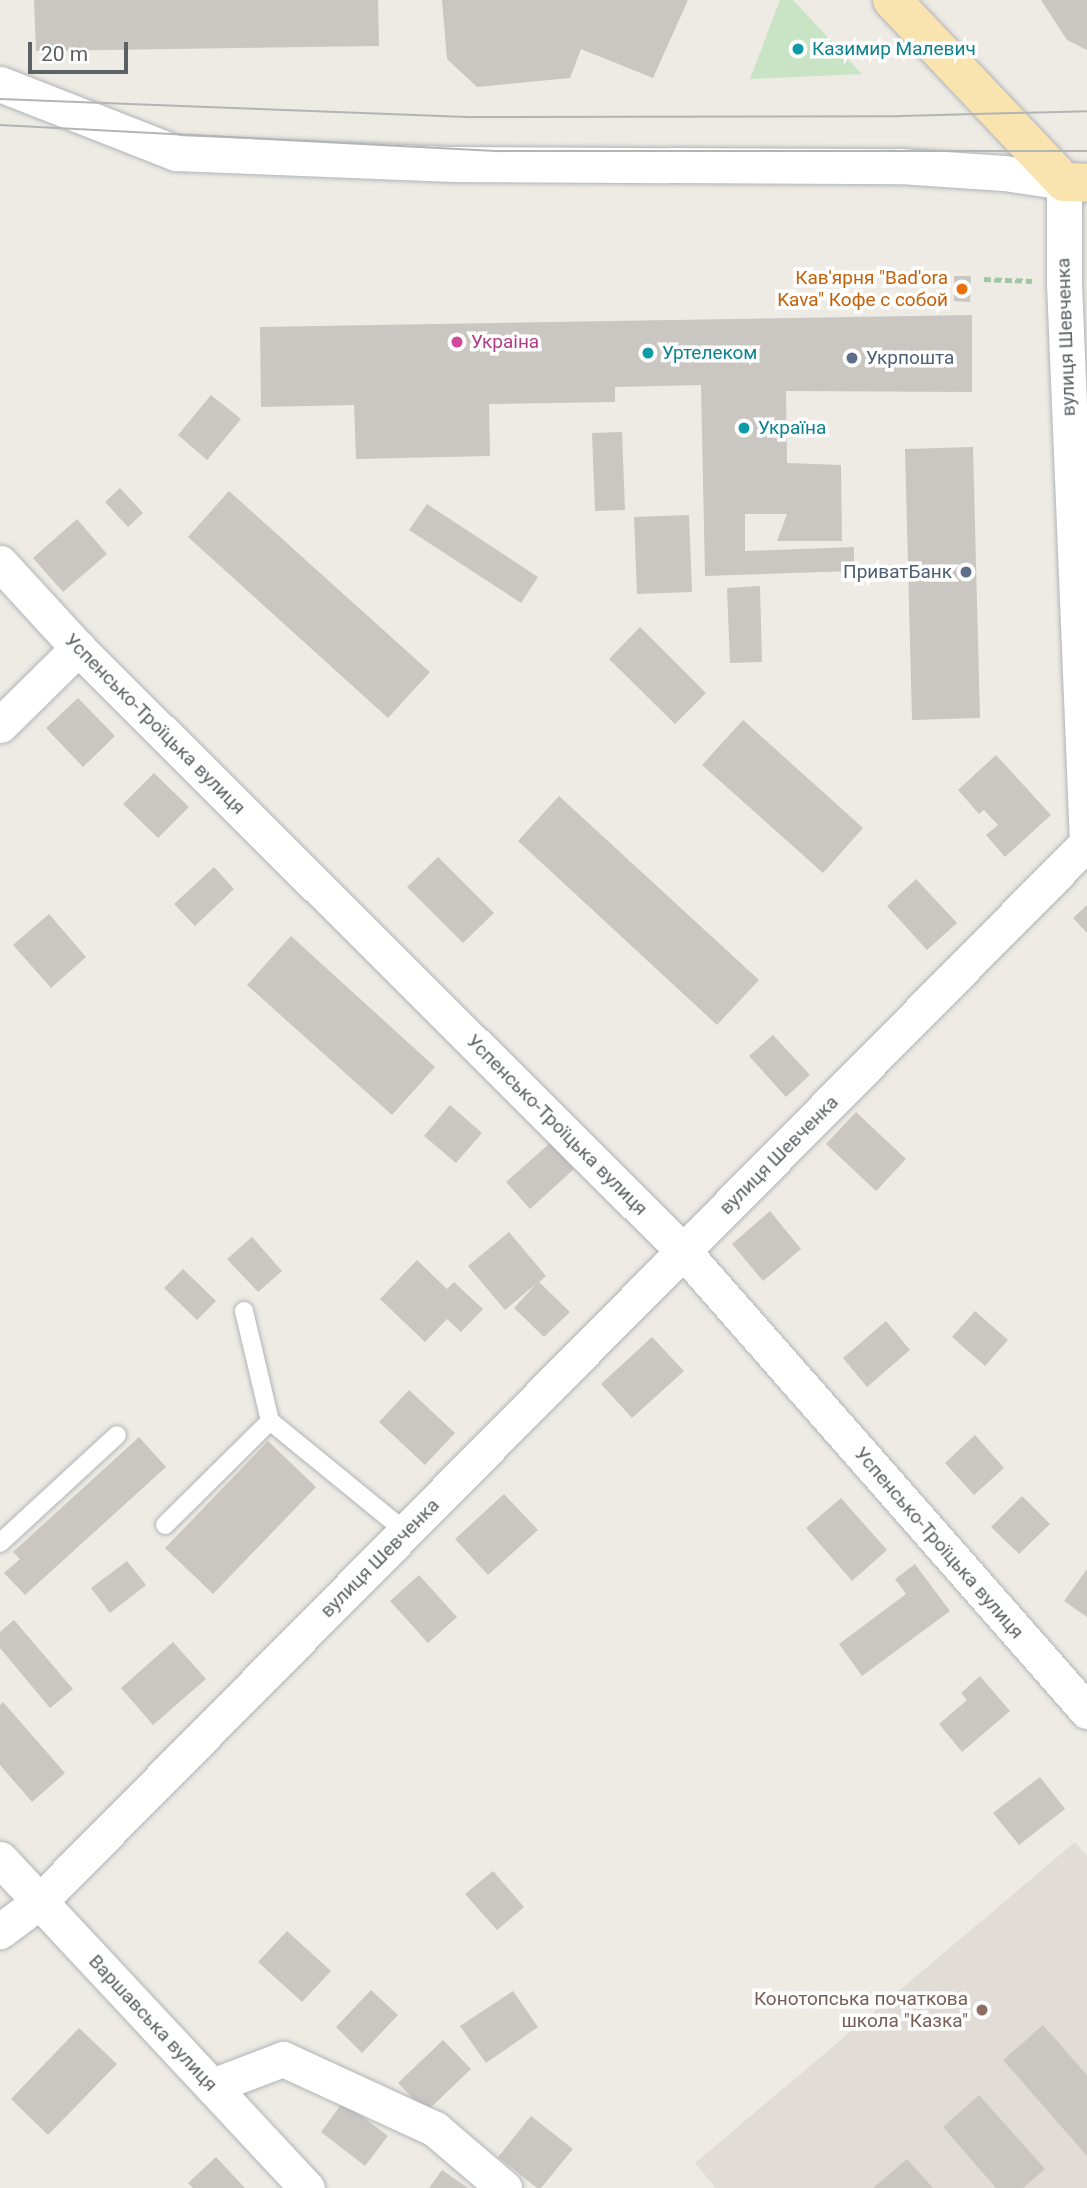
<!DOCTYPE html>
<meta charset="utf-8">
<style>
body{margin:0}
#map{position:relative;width:1087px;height:2188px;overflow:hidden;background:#eeebe5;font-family:Roboto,sans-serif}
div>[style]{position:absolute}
.education>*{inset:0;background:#e1dcd6}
.green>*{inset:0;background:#c8e4c4}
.building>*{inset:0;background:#cac6c2}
.path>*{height:4.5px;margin-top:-2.25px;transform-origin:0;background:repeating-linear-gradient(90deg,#9fc6a4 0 7px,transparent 0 10.5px)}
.roads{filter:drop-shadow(0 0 2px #b0b3b6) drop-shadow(0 0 2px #b0b3b6)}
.lane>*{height:18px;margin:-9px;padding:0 9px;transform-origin:9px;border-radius:9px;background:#fff}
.street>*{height:35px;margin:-17.5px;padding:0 17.5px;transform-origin:17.5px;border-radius:17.5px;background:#fff}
.primary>*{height:38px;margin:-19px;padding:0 19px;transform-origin:19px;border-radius:19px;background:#f9e3af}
.tram>*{height:2px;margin:-1px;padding:0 1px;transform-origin:1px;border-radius:1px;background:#b3b4b4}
.dots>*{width:19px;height:19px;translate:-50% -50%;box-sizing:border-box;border:4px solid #fff;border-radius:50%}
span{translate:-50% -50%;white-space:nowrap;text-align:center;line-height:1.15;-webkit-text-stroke:7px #fff;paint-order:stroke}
.culture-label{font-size:19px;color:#0d838f}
.left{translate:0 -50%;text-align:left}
.food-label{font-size:19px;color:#c56008}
.right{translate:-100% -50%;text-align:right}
.street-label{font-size:19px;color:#5d6164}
.hotel-label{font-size:19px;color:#b23c85}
.service-label{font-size:19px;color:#4e5e75}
.education-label{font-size:19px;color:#785e54}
.scale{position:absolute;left:28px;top:42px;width:100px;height:32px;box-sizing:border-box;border:4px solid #5d6164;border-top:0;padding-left:9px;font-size:21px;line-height:24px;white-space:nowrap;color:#5d6164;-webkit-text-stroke:5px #fff;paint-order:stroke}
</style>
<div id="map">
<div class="education">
<i style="clip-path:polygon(1075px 1842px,1087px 1856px,1087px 2188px,716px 2188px,695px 2163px)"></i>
</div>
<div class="green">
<i style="clip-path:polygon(780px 0,793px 0,862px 74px,750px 79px)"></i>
</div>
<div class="building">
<i style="clip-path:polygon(34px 0,378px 0,379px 46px,36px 51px)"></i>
<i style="clip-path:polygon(442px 0,688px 0,653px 78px,581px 49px,570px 78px,477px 87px,447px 59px)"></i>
<i style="clip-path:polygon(1041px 0,1087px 0,1087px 50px,1067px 40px)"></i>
<i style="clip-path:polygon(954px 276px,971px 276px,970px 302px,954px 301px)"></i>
<i style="clip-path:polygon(972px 315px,972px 392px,786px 391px,787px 463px,841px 465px,842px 541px,777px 541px,787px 514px,745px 514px,745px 551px,854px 547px,854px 571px,705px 576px,701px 385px,615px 387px,615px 402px,489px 404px,490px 456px,356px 459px,354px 405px,261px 407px,260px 327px)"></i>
<i style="clip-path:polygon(211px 395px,241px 419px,207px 460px,178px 435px)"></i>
<i style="clip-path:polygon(622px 432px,625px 510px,595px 511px,592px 433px)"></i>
<i style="clip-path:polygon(973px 447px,980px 718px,912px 720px,905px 449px)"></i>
<i style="clip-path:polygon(120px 488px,143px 513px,128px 527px,105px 502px)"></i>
<i style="clip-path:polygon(229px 491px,430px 672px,388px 718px,188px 537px)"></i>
<i style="clip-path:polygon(427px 504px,538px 577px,521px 603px,409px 530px)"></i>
<i style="clip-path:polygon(689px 515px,692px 592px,637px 594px,634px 517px)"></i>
<i style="clip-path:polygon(77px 519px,107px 554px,63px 592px,33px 558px)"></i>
<i style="clip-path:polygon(760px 586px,762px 662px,730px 663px,727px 588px)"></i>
<i style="clip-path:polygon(640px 627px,706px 693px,675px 724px,609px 659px)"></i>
<i style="clip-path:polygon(78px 698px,115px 736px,83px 767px,46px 728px)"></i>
<i style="clip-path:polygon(743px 720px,863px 828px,823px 873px,702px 765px)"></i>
<i style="clip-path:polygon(996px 755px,1051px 815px,1005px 857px,986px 835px,998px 825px,984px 810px,979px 814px,958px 790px)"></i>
<i style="clip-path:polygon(154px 773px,189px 807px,158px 838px,123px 804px)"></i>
<i style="clip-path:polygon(559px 796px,759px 980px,717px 1025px,518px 841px)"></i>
<i style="clip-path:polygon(438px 857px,494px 913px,463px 943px,407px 887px)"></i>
<i style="clip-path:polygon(214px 867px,234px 889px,195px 926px,174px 904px)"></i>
<i style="clip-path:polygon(916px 879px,957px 923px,927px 950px,887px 906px)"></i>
<i style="clip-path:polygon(1087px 905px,1087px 933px,1073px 918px)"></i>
<i style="clip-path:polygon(49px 914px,86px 957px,51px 988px,13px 945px)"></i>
<i style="clip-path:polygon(291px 936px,435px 1067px,392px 1115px,247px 985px)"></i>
<i style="clip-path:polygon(773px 1035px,810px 1075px,786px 1097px,749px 1056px)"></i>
<i style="clip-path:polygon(450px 1105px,482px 1133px,456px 1163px,424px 1136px)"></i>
<i style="clip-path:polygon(856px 1112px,906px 1159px,876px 1191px,826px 1144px)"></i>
<i style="clip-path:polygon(550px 1143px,574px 1169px,530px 1209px,506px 1182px)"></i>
<i style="clip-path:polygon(770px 1211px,801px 1249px,763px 1281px,732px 1244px)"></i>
<i style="clip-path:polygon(509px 1232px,546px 1276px,539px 1282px,570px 1312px,544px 1337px,514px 1308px,537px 1283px,505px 1310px,468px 1266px)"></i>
<i style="clip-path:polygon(252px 1237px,282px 1271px,258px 1292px,227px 1259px)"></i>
<i style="clip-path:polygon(417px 1260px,447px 1289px,454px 1282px,483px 1309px,461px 1332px,447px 1319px,425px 1342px,380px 1299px)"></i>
<i style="clip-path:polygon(183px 1269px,216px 1301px,197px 1320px,164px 1288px)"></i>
<i style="clip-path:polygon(975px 1311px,1008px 1340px,985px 1366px,952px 1337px)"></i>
<i style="clip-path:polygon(886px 1321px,910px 1350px,867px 1387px,843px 1358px)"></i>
<i style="clip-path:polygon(652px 1337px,684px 1371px,632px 1418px,601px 1384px)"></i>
<i style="clip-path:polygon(409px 1390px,455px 1433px,425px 1465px,379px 1422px)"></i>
<i style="clip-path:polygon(975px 1435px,1004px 1468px,974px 1495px,945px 1463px)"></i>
<i style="clip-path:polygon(139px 1437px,166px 1467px,25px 1595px,4px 1573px,20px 1559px,13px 1552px)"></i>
<i style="clip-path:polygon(268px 1441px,316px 1487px,213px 1594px,165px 1548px)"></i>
<i style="clip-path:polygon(504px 1494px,538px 1530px,488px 1575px,455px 1539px)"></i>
<i style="clip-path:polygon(1022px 1496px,1050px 1524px,1019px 1554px,991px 1527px)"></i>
<i style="clip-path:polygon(841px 1498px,887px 1550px,852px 1581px,806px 1528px)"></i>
<i style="clip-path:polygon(127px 1561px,146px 1585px,110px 1613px,91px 1588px)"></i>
<i style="clip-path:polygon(915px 1564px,950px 1611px,862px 1676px,839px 1644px,906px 1594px,895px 1579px)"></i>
<i style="clip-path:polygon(1087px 1569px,1087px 1617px,1064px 1601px)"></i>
<i style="clip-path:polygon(419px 1575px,457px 1617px,428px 1643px,390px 1601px)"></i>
<i style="clip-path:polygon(14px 1620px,73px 1689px,50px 1708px,0 1648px,0 1632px)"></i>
<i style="clip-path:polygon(173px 1642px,206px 1679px,153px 1725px,121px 1688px)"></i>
<i style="clip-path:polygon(980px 1676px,1010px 1711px,962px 1752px,939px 1724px,967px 1700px,961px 1693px)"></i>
<i style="clip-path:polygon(3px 1702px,65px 1773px,32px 1802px,0 1765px,0 1705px)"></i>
<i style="clip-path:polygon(1040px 1777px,1065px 1809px,1019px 1845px,993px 1813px)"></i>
<i style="clip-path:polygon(493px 1871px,524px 1907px,497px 1930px,465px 1894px)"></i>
<i style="clip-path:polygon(287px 1931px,331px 1971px,302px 2002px,258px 1962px)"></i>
<i style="clip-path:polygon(371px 1990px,398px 2015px,362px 2053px,336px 2027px)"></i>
<i style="clip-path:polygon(513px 1991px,538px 2027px,486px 2063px,460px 2026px)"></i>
<i style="clip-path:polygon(1043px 2025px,1087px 2075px,1087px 2156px,1003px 2060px)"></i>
<i style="clip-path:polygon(79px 2028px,117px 2064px,48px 2135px,11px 2099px)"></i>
<i style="clip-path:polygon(443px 2040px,471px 2069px,426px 2112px,398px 2083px)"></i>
<i style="clip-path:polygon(979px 2095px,1045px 2169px,1023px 2188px,996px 2188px,943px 2127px)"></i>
<i style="clip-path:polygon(343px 2102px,388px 2136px,365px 2166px,321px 2132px)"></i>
<i style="clip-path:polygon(531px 2116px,573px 2149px,541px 2188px,537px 2188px,498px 2157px)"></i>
<i style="clip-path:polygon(216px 2157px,245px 2188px,193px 2188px,188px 2183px)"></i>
<i style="clip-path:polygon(907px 2159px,933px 2188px,873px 2188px)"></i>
<i style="clip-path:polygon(442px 2170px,468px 2188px,429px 2188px)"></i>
</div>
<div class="path">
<i style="left:984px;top:279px;width:48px;rotate:2.4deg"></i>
</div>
<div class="roads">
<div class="lane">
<i style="left:244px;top:1311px;width:113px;rotate:76.7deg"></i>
<i style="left:165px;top:1525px;width:148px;rotate:-44.7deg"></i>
<i style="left:270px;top:1421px;width:176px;rotate:39.2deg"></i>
<i style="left:0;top:1543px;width:159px;rotate:-42.7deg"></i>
</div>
<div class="street">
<i style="left:0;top:84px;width:189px;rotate:21.4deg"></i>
<i style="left:176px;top:153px;width:277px;rotate:2.3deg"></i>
<i style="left:453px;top:164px;width:447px;rotate:0.3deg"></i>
<i style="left:900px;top:166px;width:104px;rotate:3.9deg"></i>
<i style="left:1004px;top:173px;width:61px;rotate:8.5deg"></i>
<i style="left:1064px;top:182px;width:101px;rotate:90deg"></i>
<i style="left:1064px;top:283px;width:560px;rotate:87.65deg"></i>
<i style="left:1087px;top:843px;width:1490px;rotate:134.7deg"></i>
<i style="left:39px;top:1902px;width:49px;rotate:143.4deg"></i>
<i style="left:0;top:563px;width:115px;rotate:47.5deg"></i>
<i style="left:78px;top:648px;width:856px;rotate:44.91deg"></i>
<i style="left:684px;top:1252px;width:611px;rotate:48.72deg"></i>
<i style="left:0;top:725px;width:110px;rotate:-44.6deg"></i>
<i style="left:0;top:1859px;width:450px;rotate:47deg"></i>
<i style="left:212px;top:2086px;width:76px;rotate:-20.8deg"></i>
<i style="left:283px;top:2059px;width:167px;rotate:24.7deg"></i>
<i style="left:435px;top:2129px;width:91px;rotate:40.5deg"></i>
</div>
<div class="primary">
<i style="left:892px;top:0;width:250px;rotate:46.6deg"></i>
<i style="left:1064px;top:182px;width:23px;rotate:2deg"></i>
</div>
</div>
<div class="tram">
<i style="left:0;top:99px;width:473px;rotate:2.2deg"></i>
<i style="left:473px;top:117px;width:428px;rotate:-0.1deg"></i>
<i style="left:901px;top:116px;width:186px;rotate:-1.5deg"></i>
<i style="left:0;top:125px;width:500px;rotate:3deg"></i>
<i style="left:499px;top:151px;width:588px"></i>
</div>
<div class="dots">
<i style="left:798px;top:49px;background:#0f9aa8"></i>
<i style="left:962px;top:289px;background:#e8710a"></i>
<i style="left:457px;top:342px;background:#d1479c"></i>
<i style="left:648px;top:353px;background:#0f9aa8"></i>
<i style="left:852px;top:358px;background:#5c6f8a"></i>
<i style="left:744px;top:428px;background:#0f9aa8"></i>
<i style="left:966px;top:572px;background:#5c6f8a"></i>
<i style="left:982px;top:2010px;background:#8d6e63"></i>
</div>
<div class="culture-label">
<span class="left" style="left:812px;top:49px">Казимир Малевич</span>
<span class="left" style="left:662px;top:353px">Уртелеком</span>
<span class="left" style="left:758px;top:428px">Україна</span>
</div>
<div class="food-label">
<span class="right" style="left:948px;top:289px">Кав'ярня "Bad'ora<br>Kava" Кофе с собой</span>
</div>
<div class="street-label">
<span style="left:1066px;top:337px;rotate:-92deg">вулиця Шевченка</span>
<span style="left:155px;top:724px;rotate:45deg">Успенсько-Троїцька вулиця</span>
<span style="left:557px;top:1125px;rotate:45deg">Успенсько-Троїцька вулиця</span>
<span style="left:779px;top:1155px;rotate:-45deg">вулиця Шевченка</span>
<span style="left:939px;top:1543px;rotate:49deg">Успенсько-Троїцька вулиця</span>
<span style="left:380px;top:1558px;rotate:-45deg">вулиця Шевченка</span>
<span style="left:153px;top:2023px;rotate:47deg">Варшавська вулиця</span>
</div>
<div class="hotel-label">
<span class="left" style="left:471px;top:342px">Украіна</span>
</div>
<div class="service-label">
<span class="left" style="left:866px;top:358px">Укрпошта</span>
<span class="right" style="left:952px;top:572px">ПриватБанк</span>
</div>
<div class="education-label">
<span class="right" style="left:968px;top:2010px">Конотопська початкова<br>школа "Казка"</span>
</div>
<div class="scale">20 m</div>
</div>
